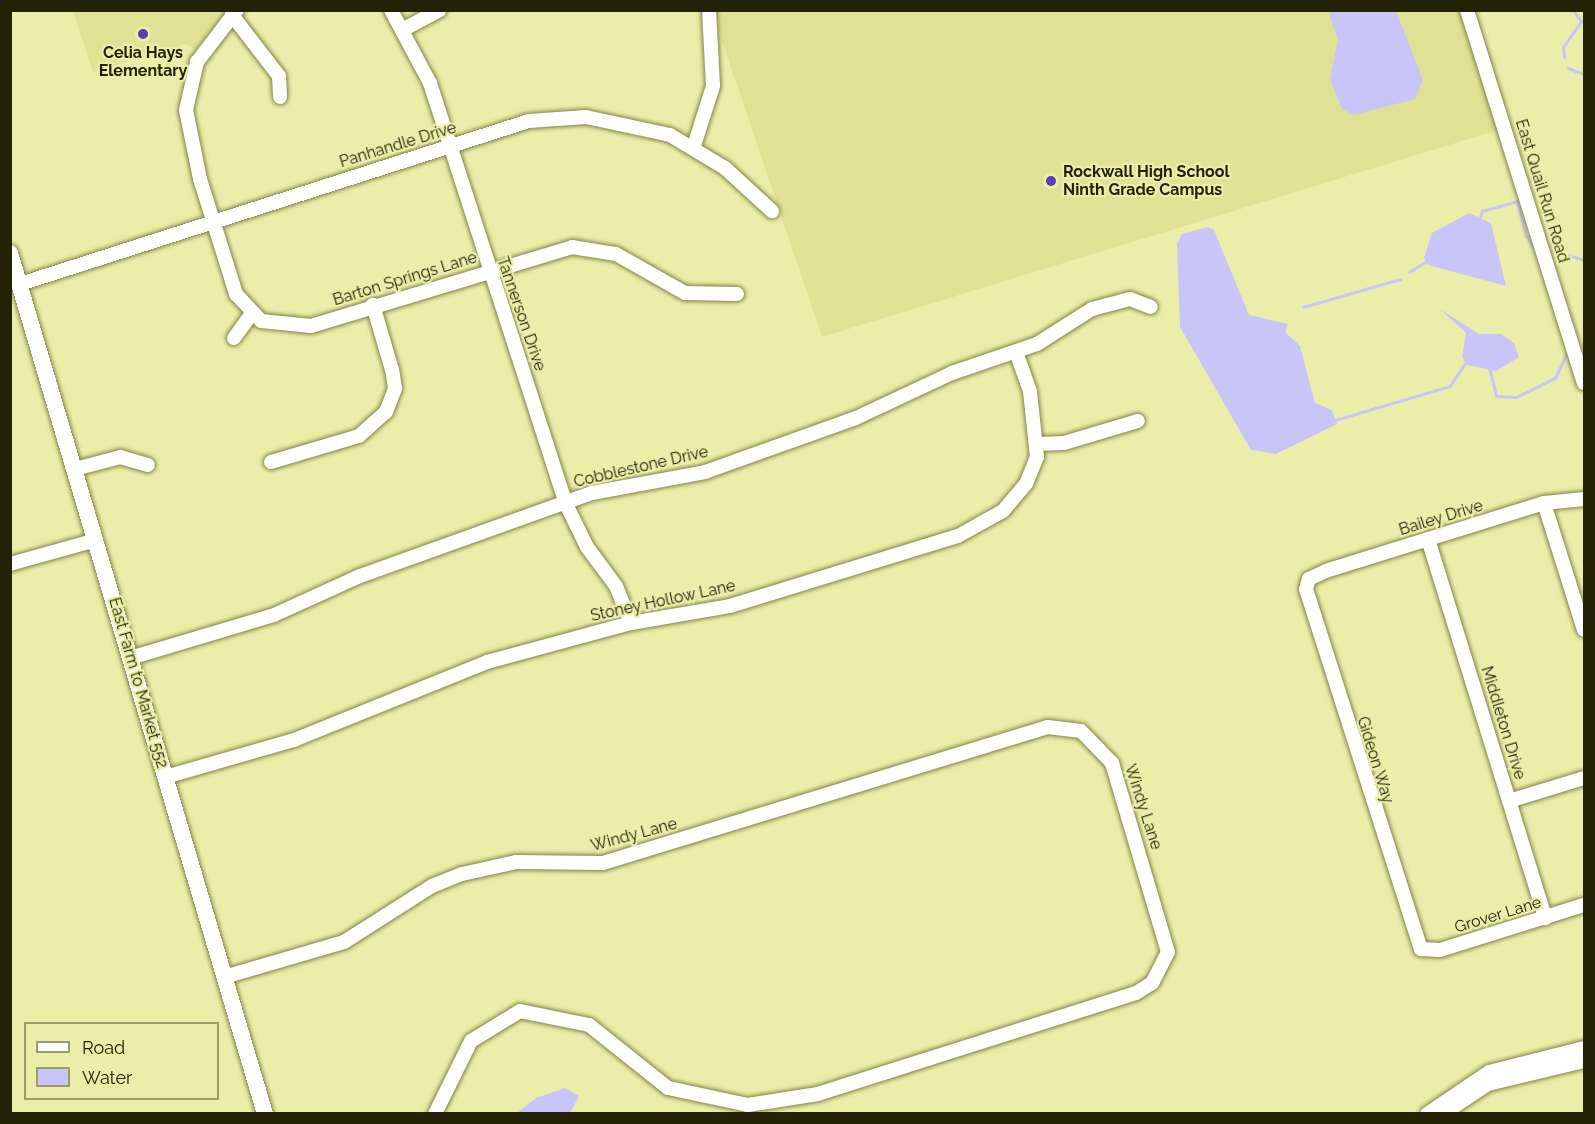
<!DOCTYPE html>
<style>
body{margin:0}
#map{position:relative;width:1595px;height:1124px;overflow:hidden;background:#eceda9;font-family:Raleway,sans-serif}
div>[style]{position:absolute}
.built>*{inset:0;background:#e0e195}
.water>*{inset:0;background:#c9c5f8}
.stream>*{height:3px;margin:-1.5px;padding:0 1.5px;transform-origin:1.5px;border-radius:1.5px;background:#c9c5f8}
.roads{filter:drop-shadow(0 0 2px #848444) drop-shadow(0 0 2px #848444)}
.minor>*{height:14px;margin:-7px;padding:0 7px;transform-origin:7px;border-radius:7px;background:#fff}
.major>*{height:16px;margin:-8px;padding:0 8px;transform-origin:8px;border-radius:8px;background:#fff}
.dots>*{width:16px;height:16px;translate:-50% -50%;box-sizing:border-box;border:3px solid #eceda9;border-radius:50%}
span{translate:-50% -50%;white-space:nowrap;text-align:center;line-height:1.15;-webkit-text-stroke:4.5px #eceda9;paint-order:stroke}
.poi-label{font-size:16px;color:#232207;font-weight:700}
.left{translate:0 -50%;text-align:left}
.street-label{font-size:16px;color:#232207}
.frame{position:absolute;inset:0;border:12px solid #232207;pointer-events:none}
.legend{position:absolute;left:24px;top:1022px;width:195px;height:78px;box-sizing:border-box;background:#eceda9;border:2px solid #9c9c68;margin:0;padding:8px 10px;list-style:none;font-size:18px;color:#232207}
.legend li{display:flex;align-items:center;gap:12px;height:30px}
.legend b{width:30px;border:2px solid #9c9c68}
</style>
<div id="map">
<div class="built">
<i style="clip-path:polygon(73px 11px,73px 10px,226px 11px,195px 49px,186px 44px,93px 72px)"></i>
<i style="clip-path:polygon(712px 11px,1460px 11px,1498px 130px,822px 337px)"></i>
</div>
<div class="water">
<i style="clip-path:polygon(1328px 11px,1396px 11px,1423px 80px,1415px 99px,1354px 115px,1342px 109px,1330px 79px,1338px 40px)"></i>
<i style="clip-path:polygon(1469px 213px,1491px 223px,1506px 286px,1428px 265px,1424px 258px,1432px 233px)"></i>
<i style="clip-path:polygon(1208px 227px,1214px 230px,1249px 315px,1288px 324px,1285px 332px,1300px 346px,1315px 403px,1332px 410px,1337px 424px,1276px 454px,1251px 450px,1180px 327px,1177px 244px,1182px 234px)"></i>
<i style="clip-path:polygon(1440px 309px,1479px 334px,1501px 334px,1514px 343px,1519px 357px,1496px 371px,1467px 365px,1462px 357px,1466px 333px)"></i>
<i style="clip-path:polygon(565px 1088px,579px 1096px,570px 1113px,517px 1113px,536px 1098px)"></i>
</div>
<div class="stream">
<i style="left:1564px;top:57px;width:10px;rotate:-96deg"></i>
<i style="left:1563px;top:47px;width:32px;rotate:-55deg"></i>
<i style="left:1581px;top:21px;width:14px;rotate:-126deg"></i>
<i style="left:1568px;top:68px;width:17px;rotate:21deg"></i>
<i style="left:1479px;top:219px;width:9px;rotate:-69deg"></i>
<i style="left:1482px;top:211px;width:36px;rotate:-16deg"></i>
<i style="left:1517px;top:201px;width:36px;rotate:76deg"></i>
<i style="left:1526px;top:236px;width:22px;rotate:56deg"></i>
<i style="left:1552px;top:250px;width:34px;rotate:17deg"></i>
<i style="left:1409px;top:272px;width:22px;rotate:-32deg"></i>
<i style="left:1303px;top:307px;width:101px;rotate:-16.1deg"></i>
<i style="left:1583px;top:344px;width:1px"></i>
<i style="left:1489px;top:367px;width:30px;rotate:76deg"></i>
<i style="left:1496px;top:396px;width:20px;rotate:3deg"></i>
<i style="left:1516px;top:397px;width:43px;rotate:-26deg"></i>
<i style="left:1555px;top:378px;width:31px;rotate:-65deg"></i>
<i style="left:1335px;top:420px;width:120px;rotate:-16.5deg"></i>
<i style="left:1450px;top:386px;width:30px;rotate:-57deg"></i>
</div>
<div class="roads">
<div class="minor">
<i style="left:237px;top:10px;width:66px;rotate:127.6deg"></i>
<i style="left:197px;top:62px;width:49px;rotate:102.9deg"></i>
<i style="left:186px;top:110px;width:70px;rotate:78.5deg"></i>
<i style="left:200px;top:179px;width:121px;rotate:72.6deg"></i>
<i style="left:236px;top:294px;width:37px;rotate:47deg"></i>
<i style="left:261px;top:321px;width:50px;rotate:5.7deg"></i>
<i style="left:311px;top:326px;width:273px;rotate:-16.8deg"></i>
<i style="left:572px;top:247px;width:45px;rotate:9deg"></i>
<i style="left:616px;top:254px;width:79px;rotate:29.5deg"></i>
<i style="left:685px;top:293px;width:52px;rotate:1.1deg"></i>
<i style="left:391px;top:10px;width:83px;rotate:61.9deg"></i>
<i style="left:430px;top:83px;width:440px;rotate:72.1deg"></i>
<i style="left:565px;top:502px;width:50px;rotate:63.9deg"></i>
<i style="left:587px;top:547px;width:49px;rotate:53.4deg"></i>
<i style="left:616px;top:586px;width:40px;rotate:68deg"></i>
<i style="left:1467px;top:10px;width:391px;rotate:72.6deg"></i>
<i style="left:232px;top:15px;width:77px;rotate:52.4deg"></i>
<i style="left:279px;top:76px;width:21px;rotate:87deg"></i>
<i style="left:404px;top:29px;width:40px;rotate:-28deg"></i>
<i style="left:694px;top:146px;width:63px;rotate:-72.4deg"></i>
<i style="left:713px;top:86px;width:76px;rotate:-93deg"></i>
<i style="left:20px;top:284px;width:534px;rotate:-17.76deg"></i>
<i style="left:529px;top:121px;width:57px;rotate:-4deg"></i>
<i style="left:586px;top:117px;width:86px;rotate:12.1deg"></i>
<i style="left:670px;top:135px;width:64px;rotate:31deg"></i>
<i style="left:725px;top:168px;width:64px;rotate:42.5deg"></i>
<i style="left:234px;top:338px;width:29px;rotate:-54deg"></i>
<i style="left:1036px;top:444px;width:28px;rotate:-2deg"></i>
<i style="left:1064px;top:443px;width:77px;rotate:-16.6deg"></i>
<i style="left:271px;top:462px;width:92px;rotate:-16.5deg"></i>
<i style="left:359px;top:436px;width:36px;rotate:-42deg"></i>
<i style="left:386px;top:412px;width:26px;rotate:-69deg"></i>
<i style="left:395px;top:388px;width:18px;rotate:-99deg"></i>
<i style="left:392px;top:370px;width:68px;rotate:-106.3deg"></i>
<i style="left:75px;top:469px;width:47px;rotate:-14.9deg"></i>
<i style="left:120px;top:457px;width:29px;rotate:16deg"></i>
<i style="left:1584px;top:499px;width:40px;rotate:174.3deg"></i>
<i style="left:1544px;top:503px;width:228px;rotate:162.7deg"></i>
<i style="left:1326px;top:571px;width:19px;rotate:155deg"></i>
<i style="left:1309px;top:579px;width:10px;rotate:107deg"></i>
<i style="left:1306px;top:589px;width:378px;rotate:72.3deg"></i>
<i style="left:1421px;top:949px;width:19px;rotate:3deg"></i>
<i style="left:1440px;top:950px;width:151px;rotate:-17.4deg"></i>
<i style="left:1544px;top:503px;width:133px;rotate:72.5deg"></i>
<i style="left:1428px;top:539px;width:397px;rotate:72.8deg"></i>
<i style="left:10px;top:564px;width:89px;rotate:-15.6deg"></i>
<i style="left:130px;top:658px;width:150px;rotate:-16.6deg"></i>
<i style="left:274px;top:615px;width:94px;rotate:-24.4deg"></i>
<i style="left:360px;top:576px;width:246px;rotate:-19.7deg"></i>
<i style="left:592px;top:493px;width:115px;rotate:-10.5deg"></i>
<i style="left:705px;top:472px;width:160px;rotate:-19.7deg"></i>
<i style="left:856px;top:418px;width:106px;rotate:-25.1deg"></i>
<i style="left:952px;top:373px;width:90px;rotate:-18.8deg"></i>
<i style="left:1037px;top:344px;width:65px;rotate:-32.5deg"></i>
<i style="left:1092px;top:309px;width:39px;rotate:-15deg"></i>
<i style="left:1130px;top:299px;width:22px;rotate:21deg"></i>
<i style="left:165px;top:777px;width:134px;rotate:-16deg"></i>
<i style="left:294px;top:740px;width:208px;rotate:-22deg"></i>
<i style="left:487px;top:662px;width:149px;rotate:-15.2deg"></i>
<i style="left:631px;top:623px;width:100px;rotate:-9.7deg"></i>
<i style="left:730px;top:606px;width:239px;rotate:-17.1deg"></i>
<i style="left:958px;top:536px;width:51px;rotate:-29.1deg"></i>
<i style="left:1003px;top:511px;width:35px;rotate:-50deg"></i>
<i style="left:1026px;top:484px;width:29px;rotate:-68deg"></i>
<i style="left:1037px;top:457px;width:66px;rotate:-96.1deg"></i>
<i style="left:1030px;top:391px;width:41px;rotate:-109.7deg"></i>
<i style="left:1509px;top:801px;width:78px;rotate:-17deg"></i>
<i style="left:224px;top:977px;width:125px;rotate:-16.3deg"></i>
<i style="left:344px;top:942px;width:104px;rotate:-32.5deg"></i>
<i style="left:432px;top:886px;width:32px;rotate:-22deg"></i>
<i style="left:462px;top:874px;width:55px;rotate:-12.5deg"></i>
<i style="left:516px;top:862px;width:87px;rotate:0.7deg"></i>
<i style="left:603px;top:863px;width:465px;rotate:-17deg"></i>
<i style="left:1048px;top:727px;width:33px;rotate:7deg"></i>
<i style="left:1081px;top:731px;width:45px;rotate:45.9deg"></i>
<i style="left:1112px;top:763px;width:197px;rotate:73.5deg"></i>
<i style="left:1168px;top:952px;width:35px;rotate:117deg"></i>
<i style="left:1152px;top:983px;width:19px;rotate:148deg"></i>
<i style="left:1136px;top:993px;width:334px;rotate:162.4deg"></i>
<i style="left:818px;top:1094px;width:71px;rotate:171.1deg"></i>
<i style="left:748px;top:1105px;width:82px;rotate:-168deg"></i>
<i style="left:668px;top:1088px;width:101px;rotate:-141.4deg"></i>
<i style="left:589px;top:1025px;width:70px;rotate:-168.5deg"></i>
<i style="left:520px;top:1011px;width:57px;rotate:148.5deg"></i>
<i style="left:471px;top:1041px;width:81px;rotate:116.3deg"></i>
<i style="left:1427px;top:1114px;width:75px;rotate:-34.1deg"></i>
<i style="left:1489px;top:1072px;width:98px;rotate:-14.2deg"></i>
<i style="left:1443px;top:1114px;width:54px;rotate:-33.7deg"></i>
<i style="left:1488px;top:1084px;width:99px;rotate:-13.5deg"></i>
</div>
<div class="major">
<i style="left:10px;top:253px;width:898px;rotate:73.5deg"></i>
</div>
</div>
<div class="dots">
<i style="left:143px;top:34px;background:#5a3cb4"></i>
<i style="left:1051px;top:181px;background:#5a3cb4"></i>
</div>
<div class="poi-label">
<span style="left:143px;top:62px">Celia Hays<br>Elementary</span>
<span class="left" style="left:1063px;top:181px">Rockwall High School<br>Ninth Grade Campus</span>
</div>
<div class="street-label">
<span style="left:398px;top:145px;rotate:-17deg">Panhandle Drive</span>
<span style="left:1542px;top:191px;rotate:73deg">East Quail Run Road</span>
<span style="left:405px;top:279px;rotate:-17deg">Barton Springs Lane</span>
<span style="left:521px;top:314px;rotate:71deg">Tannerson Drive</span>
<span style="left:641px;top:467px;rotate:-13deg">Cobblestone Drive</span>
<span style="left:1441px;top:518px;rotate:-17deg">Bailey Drive</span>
<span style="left:663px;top:601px;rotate:-12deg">Stoney Hollow Lane</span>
<span style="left:138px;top:683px;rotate:74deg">East Farm to Market 552</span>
<span style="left:1503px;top:723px;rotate:73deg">Middleton Drive</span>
<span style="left:1375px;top:760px;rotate:73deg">Gideon Way</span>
<span style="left:1143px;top:807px;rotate:72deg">Windy Lane</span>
<span style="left:634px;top:835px;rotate:-15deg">Windy Lane</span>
<span style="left:1498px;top:915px;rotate:-17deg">Grover Lane</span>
</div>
<div class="frame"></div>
<ul class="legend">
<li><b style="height:8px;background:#fff"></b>Road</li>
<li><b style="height:16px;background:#c9c5f8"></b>Water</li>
</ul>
</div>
